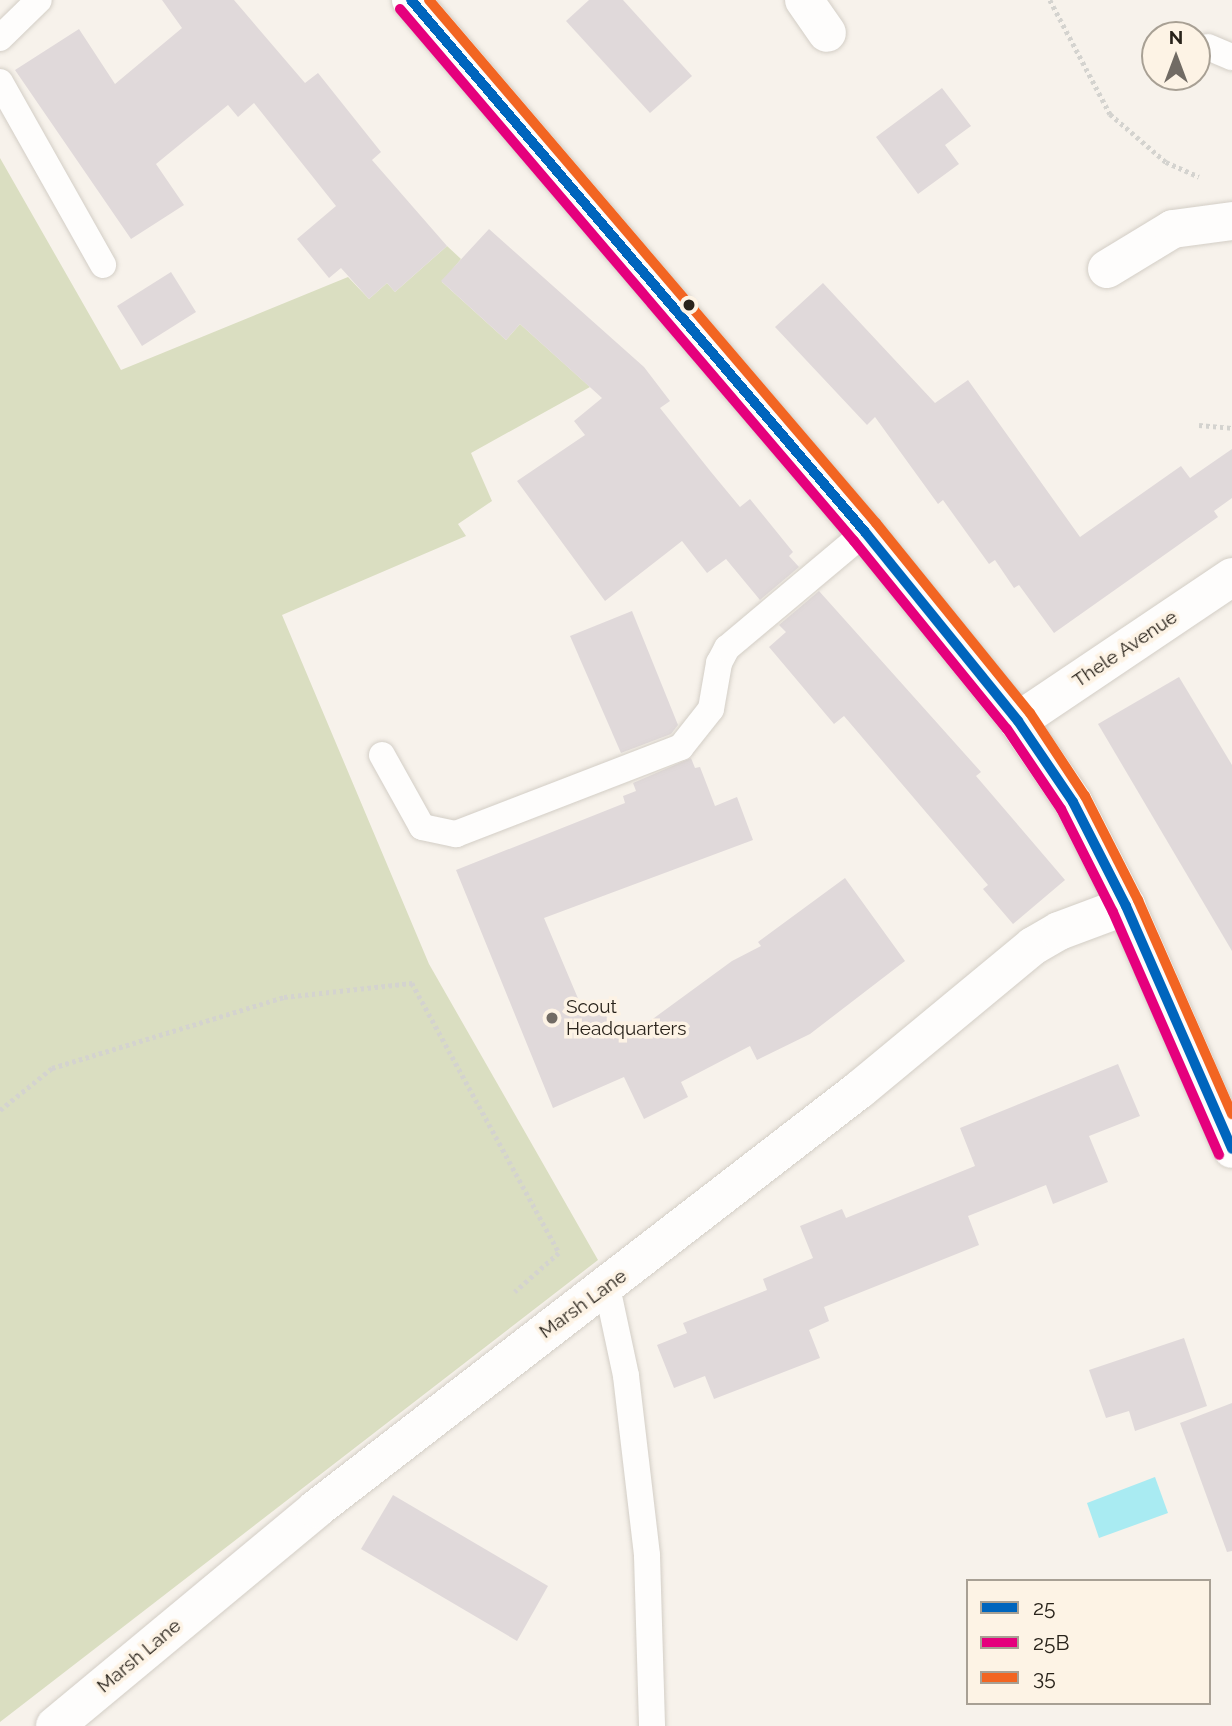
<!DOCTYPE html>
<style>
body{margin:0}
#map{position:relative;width:1232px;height:1726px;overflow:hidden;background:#f7f2eb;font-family:Raleway,sans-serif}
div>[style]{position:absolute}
.green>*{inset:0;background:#dadec1}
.water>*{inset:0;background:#a9ebf2}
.building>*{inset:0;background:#e0d9da}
.path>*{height:4.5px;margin-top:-2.25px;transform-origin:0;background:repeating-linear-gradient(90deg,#d4d3cf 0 3.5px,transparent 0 7px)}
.roads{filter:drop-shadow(0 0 2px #d3cec6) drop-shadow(0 0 2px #d3cec6)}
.lane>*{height:26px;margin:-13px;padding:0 13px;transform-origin:13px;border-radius:13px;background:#fefdfc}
.street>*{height:38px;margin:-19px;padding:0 19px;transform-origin:19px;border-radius:19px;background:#fefdfc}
.secondary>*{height:38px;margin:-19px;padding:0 19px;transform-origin:19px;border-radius:19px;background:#fefdfc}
.bus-1>*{height:10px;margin:-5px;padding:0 5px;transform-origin:5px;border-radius:5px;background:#0065bd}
.bus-2>*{height:10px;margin:-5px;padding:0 5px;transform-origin:5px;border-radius:5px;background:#e5007d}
.bus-3>*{height:10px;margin:-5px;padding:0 5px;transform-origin:5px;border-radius:5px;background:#f26522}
.dots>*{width:19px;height:19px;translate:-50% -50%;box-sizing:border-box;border:4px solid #fdf3e5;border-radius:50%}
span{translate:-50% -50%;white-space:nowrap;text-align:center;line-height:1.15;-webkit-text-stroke:7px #fdf3e5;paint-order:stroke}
.street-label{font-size:19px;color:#29231b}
.poi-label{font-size:19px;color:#29231b}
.left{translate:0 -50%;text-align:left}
.legend{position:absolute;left:966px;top:1579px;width:245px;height:126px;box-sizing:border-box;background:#fdf3e5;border:2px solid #a8a094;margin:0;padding:9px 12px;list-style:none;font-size:21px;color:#29231b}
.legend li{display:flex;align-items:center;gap:14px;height:35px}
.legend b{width:35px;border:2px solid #a8a094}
.north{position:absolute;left:1141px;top:21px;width:70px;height:70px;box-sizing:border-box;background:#fdf3e5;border:2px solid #a8a094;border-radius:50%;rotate:0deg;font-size:19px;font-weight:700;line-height:28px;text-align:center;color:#29231b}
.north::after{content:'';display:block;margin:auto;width:24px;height:32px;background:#716b64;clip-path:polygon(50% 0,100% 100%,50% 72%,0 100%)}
</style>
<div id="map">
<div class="green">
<i style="clip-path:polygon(0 158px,121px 370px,348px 277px,369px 299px,387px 283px,395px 292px,447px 246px,461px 259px,442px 282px,506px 340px,520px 324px,590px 387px,471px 453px,492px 501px,458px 524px,466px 536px,282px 615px,429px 964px,598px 1260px,0 1722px)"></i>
</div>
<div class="water">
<i style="clip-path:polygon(1155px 1477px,1168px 1513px,1099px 1538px,1087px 1503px)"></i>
</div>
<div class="building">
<i style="clip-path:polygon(162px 0,234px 0,305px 83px,318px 73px,381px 152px,372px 160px,447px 246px,395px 292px,387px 283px,369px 299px,341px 268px,329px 278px,297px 239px,336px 206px,254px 103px,238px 117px,228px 105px,156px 164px,184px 205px,131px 239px,15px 70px,79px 29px,115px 84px,182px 28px)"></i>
<i style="clip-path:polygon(589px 0,623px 0,692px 76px,650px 113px,566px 21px)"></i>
<i style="clip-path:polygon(942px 88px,971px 126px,945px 145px,959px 164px,918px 194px,876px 137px)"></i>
<i style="clip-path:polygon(489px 229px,644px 367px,670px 401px,660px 408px,711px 472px,740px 507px,750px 499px,793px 552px,789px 556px,799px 567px,760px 600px,726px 559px,707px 573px,682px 541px,605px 601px,517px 481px,585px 435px,574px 421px,602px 398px,520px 324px,506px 340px,441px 281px)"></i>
<i style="clip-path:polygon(171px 272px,196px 312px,142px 346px,117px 306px)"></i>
<i style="clip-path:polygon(823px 283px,935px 403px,968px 380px,1080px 537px,1181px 466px,1190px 478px,1232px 449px,1232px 498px,1214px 511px,1218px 517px,1054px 633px,1019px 585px,1014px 588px,995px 560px,989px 564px,943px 500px,938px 504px,875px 417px,867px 425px,775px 327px)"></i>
<i style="clip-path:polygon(819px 591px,981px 772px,976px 776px,1065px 880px,1013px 924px,983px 889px,988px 885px,844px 716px,834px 724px,769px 647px,786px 632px,779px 625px)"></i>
<i style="clip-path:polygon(632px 611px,678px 725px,671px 734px,621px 753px,570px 636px)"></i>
<i style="clip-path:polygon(1179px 677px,1232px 765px,1232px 951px,1098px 724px)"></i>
<i style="clip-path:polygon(691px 758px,695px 768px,700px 767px,715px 806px,737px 797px,753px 840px,544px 918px,585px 1015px,600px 1008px,624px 1040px,732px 961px,761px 946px,758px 942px,845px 878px,905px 961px,810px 1034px,757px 1060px,750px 1046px,681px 1082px,688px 1097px,644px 1119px,624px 1077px,553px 1108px,456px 870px,625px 803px,623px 796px,636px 791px,633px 783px)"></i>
<i style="clip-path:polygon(1118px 1064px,1140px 1116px,1089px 1136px,1108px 1182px,1053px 1204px,1046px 1185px,968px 1216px,979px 1245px,824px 1307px,829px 1321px,809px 1330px,820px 1358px,714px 1399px,705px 1376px,674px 1388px,657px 1345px,687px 1333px,683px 1323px,767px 1290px,763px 1279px,813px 1258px,800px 1226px,842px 1209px,846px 1218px,975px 1166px,960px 1128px)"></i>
<i style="clip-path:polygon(1184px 1338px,1207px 1406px,1135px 1431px,1129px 1411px,1106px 1418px,1089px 1370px)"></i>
<i style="clip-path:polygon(1232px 1403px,1232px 1551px,1227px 1552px,1180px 1423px)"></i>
<i style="clip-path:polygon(393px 1495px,548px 1586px,517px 1641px,361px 1549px)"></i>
</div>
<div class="path">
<i style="left:1050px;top:0;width:129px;rotate:62.2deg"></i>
<i style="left:1110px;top:114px;width:74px;rotate:40.6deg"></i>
<i style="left:1166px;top:162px;width:36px;rotate:24deg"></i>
<i style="left:1199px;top:425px;width:33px;rotate:5deg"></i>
<i style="left:0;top:1110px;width:67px;rotate:-38.9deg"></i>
<i style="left:52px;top:1068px;width:243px;rotate:-17deg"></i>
<i style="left:284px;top:997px;width:129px;rotate:-6.2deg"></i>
<i style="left:412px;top:983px;width:307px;rotate:61.4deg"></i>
<i style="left:559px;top:1253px;width:59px;rotate:138.4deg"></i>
</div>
<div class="roads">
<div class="lane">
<i style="left:0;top:38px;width:54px;rotate:-44.3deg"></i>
<i style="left:1208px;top:47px;width:26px;rotate:23deg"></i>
<i style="left:0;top:82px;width:210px;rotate:60.6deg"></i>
<i style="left:382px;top:755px;width:82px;rotate:60.9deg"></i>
<i style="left:422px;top:827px;width:35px;rotate:12deg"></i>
<i style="left:456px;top:834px;width:241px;rotate:-21.1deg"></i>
<i style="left:681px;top:747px;width:48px;rotate:-51.7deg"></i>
<i style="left:711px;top:709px;width:47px;rotate:-80.1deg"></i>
<i style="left:719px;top:663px;width:17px;rotate:-62deg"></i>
<i style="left:727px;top:648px;width:180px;rotate:-40deg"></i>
<i style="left:607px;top:1287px;width:91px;rotate:77.9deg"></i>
<i style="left:626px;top:1376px;width:181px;rotate:83.3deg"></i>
<i style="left:647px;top:1556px;width:170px;rotate:88.3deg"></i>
</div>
<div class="street">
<i style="left:804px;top:0;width:40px;rotate:55.1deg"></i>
<i style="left:1107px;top:269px;width:77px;rotate:-31.2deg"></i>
<i style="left:1173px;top:229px;width:60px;rotate:-7.7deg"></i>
<i style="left:1018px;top:721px;width:258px;rotate:-33.9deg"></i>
<i style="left:55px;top:1726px;width:339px;rotate:-39.7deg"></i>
<i style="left:316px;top:1509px;width:686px;rotate:-37.66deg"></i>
<i style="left:859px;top:1090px;width:226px;rotate:-39.6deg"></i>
<i style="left:1033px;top:946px;width:30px;rotate:-30deg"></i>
<i style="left:1059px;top:931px;width:72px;rotate:-20.5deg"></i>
</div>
<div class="secondary">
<i style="left:411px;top:0;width:699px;rotate:49.52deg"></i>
<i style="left:865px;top:532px;width:243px;rotate:51deg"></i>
<i style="left:1018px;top:721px;width:98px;rotate:55.8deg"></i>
<i style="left:1073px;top:802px;width:117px;rotate:63deg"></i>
<i style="left:1126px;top:906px;width:265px;rotate:66.4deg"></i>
</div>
</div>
<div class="bus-1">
<i style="left:411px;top:0;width:699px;rotate:49.52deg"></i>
<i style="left:865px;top:532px;width:243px;rotate:51deg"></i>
<i style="left:1018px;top:721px;width:98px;rotate:55.8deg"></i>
<i style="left:1073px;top:802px;width:117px;rotate:63deg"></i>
<i style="left:1126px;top:906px;width:265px;rotate:66.4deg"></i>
</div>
<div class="bus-2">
<i style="left:400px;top:9px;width:699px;rotate:49.52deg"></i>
<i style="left:854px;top:541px;width:242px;rotate:50.9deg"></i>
<i style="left:1007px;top:729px;width:97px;rotate:56deg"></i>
<i style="left:1061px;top:809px;width:115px;rotate:63.2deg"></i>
<i style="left:1113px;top:912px;width:265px;rotate:66.4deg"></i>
</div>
<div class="bus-3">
<i style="left:429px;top:0;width:688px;rotate:49.48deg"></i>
<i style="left:876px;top:523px;width:245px;rotate:51deg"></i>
<i style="left:1030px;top:713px;width:100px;rotate:56.5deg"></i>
<i style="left:1085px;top:796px;width:117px;rotate:63deg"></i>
<i style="left:1138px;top:900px;width:234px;rotate:66.3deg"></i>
</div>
<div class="dots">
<i style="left:689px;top:305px;background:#29231b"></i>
<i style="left:552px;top:1018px;background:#716b64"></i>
</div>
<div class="street-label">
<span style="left:1125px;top:649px;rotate:-34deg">Thele Avenue</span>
<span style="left:583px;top:1304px;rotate:-36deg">Marsh Lane</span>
<span style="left:139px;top:1656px;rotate:-40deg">Marsh Lane</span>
</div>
<div class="poi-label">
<span class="left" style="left:566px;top:1018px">Scout<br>Headquarters</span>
</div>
<ul class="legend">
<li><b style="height:9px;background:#0065bd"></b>25</li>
<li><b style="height:9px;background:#e5007d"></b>25B</li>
<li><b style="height:9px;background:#f26522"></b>35</li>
</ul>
<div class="north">N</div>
</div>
